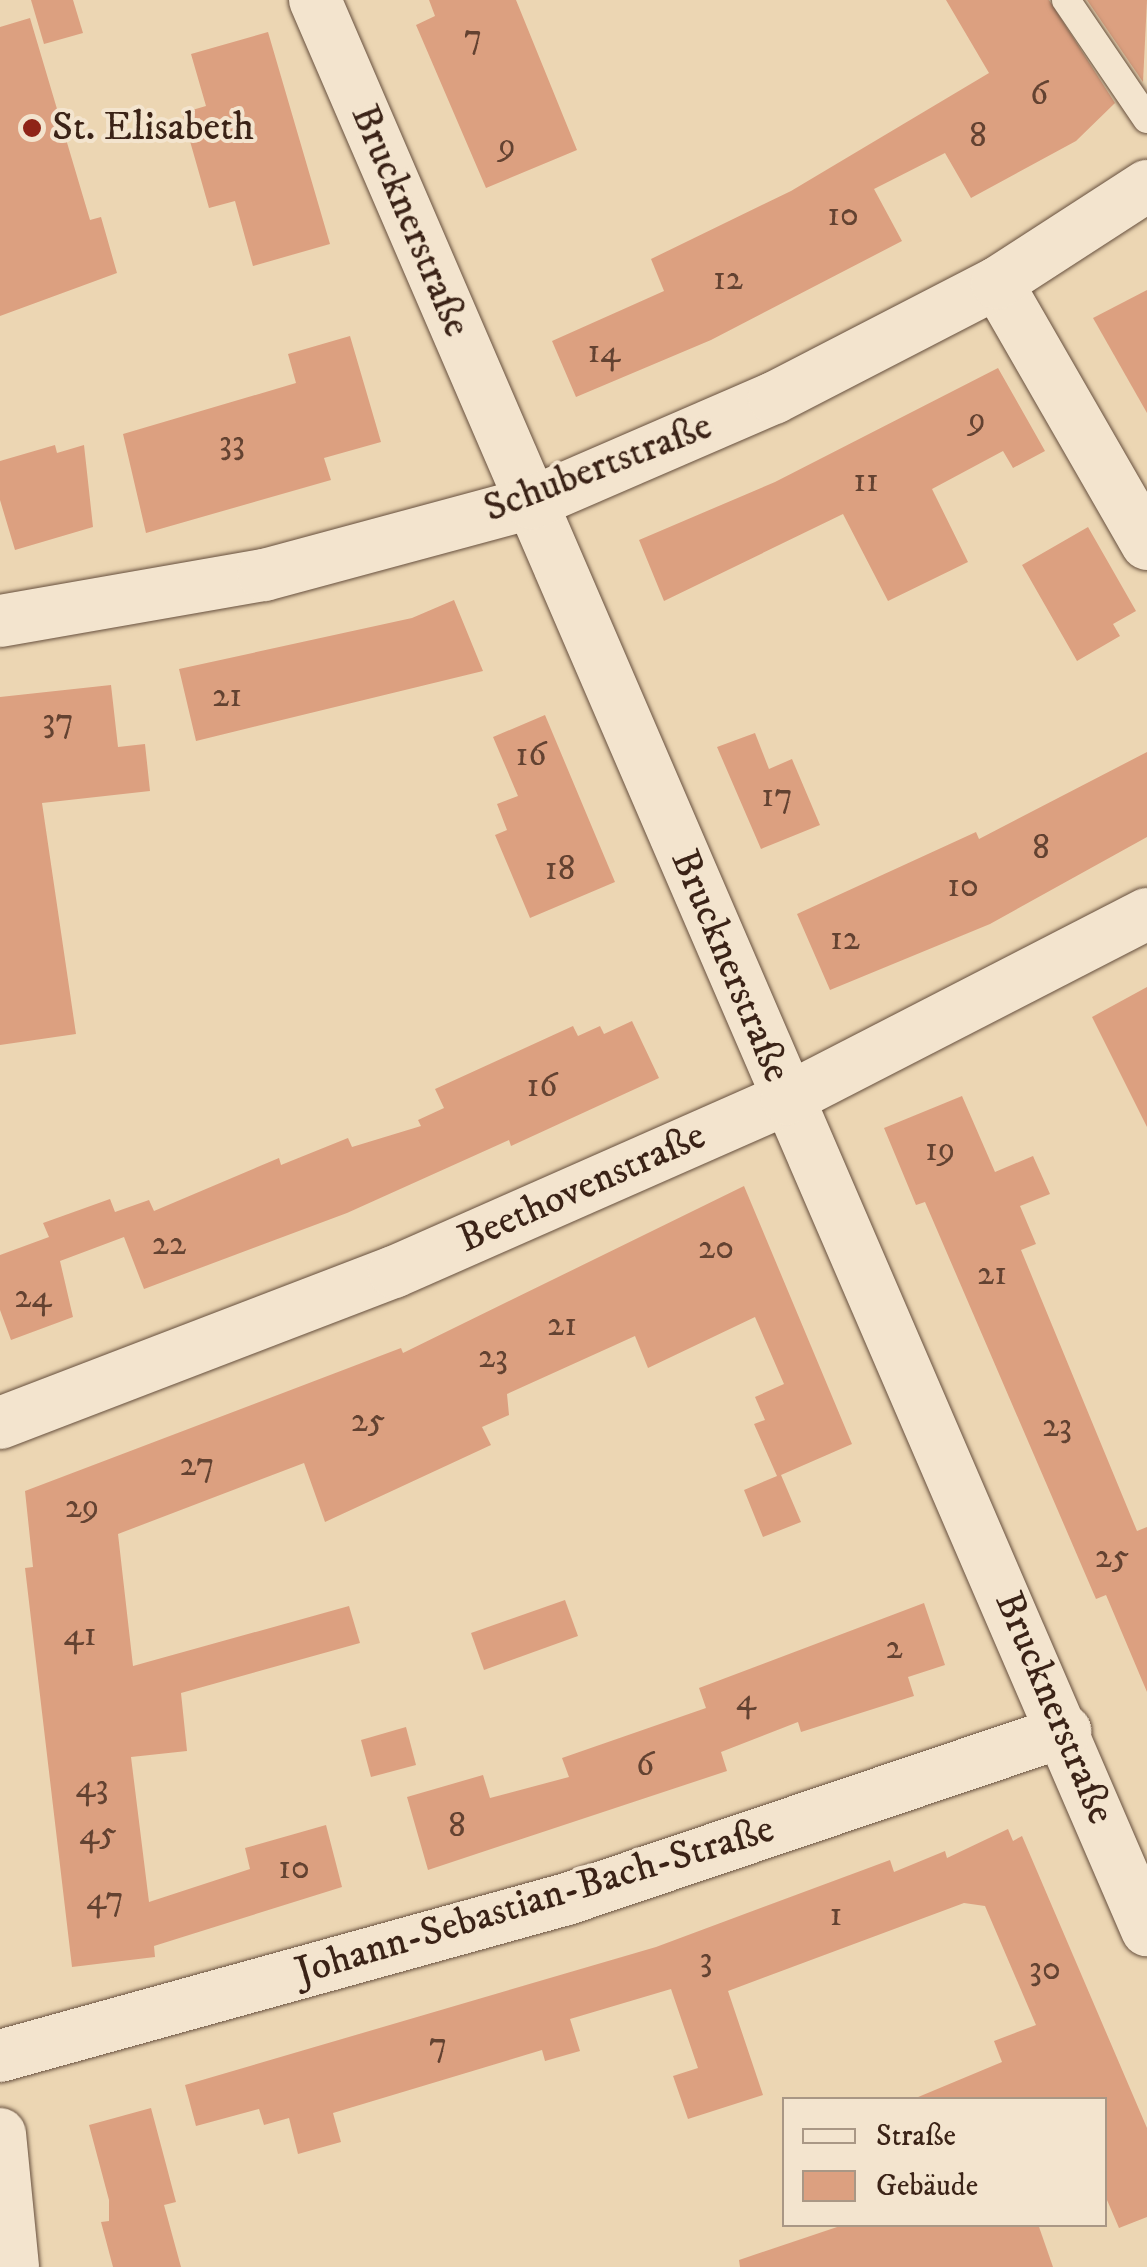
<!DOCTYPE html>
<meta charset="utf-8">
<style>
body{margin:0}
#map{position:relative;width:1147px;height:2267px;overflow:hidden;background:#ecd6b3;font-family:"IM FELL DW Pica",serif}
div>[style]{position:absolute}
.building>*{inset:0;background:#dca080}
.roads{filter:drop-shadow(0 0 2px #67503e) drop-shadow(0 0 2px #67503e)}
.lane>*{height:28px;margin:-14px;padding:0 14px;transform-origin:14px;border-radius:14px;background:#f3e4ce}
.street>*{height:52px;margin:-26px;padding:0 26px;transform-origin:26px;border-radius:26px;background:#f3e4ce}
.dots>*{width:28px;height:28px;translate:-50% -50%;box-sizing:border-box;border:5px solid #f3e4ce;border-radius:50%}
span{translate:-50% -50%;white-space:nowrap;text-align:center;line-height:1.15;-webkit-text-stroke:8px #f3e4ce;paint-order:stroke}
.number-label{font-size:35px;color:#634231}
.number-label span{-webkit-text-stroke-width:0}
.poi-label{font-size:40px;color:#3b2317}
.left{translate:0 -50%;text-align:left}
.street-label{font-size:40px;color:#3b2317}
.legend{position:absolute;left:782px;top:2097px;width:325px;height:130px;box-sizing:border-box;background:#f3e4ce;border:2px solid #a99785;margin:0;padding:12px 18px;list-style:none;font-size:30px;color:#3b2317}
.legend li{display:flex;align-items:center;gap:20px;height:50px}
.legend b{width:50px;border:2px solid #a99785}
</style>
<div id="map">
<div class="building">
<i style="clip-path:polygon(31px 0,73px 0,83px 33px,44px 44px)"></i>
<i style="clip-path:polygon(429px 0,516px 0,577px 150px,486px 188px,416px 25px,435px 16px)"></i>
<i style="clip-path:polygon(946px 0,1049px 0,1115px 103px,1076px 141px,971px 198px,945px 153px,874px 189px,902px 241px,711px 340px,576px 397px,552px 341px,664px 291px,651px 259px,791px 191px,989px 73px)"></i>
<i style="clip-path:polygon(1087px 0,1147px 0,1143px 82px)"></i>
<i style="clip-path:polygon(30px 18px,90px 220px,101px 217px,117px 273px,0 316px,0 27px)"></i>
<i style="clip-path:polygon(268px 32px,330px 244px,253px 266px,235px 201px,209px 208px,182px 113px,206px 106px,191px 54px)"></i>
<i style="clip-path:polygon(1147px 290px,1147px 413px,1093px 318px)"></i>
<i style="clip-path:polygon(350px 336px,381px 442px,324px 458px,331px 480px,146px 533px,123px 434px,296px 383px,288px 354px)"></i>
<i style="clip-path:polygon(998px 368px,1045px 451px,1013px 468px,1003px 451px,932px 489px,968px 562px,888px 601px,843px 514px,664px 601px,639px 540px,775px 482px)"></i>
<i style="clip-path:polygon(55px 445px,57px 453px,84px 445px,93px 527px,15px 550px,0 500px,0 461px)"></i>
<i style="clip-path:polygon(1088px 527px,1136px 611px,1113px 624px,1120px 636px,1077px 661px,1022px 565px)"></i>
<i style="clip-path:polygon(454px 600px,483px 671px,196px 741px,179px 669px,412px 618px)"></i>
<i style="clip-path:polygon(111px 685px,118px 747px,145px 744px,150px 791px,42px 803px,76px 1034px,0 1045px,0 697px)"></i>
<i style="clip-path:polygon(545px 715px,615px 882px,530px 918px,495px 835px,507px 830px,497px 804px,518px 796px,493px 737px)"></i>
<i style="clip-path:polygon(755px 733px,769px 769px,792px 759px,820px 825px,761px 849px,717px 747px)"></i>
<i style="clip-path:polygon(1147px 752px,1147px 837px,990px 924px,830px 990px,797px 914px,976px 832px,979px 839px)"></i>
<i style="clip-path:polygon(1147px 987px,1147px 1127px,1092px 1017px)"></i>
<i style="clip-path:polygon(632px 1021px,659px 1078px,511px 1146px,509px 1140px,347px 1213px,144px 1289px,124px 1237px,60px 1261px,73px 1317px,11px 1340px,0 1310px,0 1255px,49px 1237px,43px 1223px,110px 1199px,115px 1212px,149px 1200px,154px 1211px,279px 1158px,281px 1165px,348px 1138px,352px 1147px,421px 1126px,418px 1120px,444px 1108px,435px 1089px,573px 1026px,578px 1036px,600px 1026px,604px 1034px)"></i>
<i style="clip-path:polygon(962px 1096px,995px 1172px,1033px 1156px,1050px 1194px,1020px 1206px,1036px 1244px,1021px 1250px,1137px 1531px,1147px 1527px,1147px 1692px,1106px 1595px,1096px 1599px,925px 1202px,916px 1205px,884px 1128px)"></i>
<i style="clip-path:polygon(744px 1186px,852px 1444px,781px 1475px,801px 1522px,763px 1537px,744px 1490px,777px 1476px,754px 1424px,765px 1420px,755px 1397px,784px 1384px,755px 1317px,648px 1368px,635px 1336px,507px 1394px,509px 1415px,482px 1427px,491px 1445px,325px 1522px,304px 1463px,118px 1534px,133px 1666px,349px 1606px,360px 1643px,181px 1693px,187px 1751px,131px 1757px,149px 1902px,250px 1869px,245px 1848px,326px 1825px,342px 1887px,154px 1946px,155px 1957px,72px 1967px,25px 1568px,33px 1567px,25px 1491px,401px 1348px,403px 1353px)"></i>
<i style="clip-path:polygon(565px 1600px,578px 1636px,484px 1670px,471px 1633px)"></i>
<i style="clip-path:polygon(924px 1603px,945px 1665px,908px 1677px,914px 1696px,801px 1732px,798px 1722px,721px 1752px,727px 1771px,428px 1870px,407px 1797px,483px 1775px,490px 1798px,569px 1777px,562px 1758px,706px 1708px,699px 1688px)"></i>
<i style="clip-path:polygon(406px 1727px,416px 1765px,371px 1777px,361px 1740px)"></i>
<i style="clip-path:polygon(1008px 1829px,1013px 1841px,1022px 1836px,1147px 2128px,1147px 2217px,1119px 2228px,1104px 2193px,1104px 2100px,911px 2100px,1002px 2062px,994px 2041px,1036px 2025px,985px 1906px,964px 1903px,728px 1991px,763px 2095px,688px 2119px,673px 2076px,698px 2068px,671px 1989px,570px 2019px,580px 2051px,545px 2061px,542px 2050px,333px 2113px,341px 2142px,298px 2154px,289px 2118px,264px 2125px,259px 2109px,196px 2126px,185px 2085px,656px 1947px,890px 1860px,894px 1872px,945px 1851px,947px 1858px)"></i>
<i style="clip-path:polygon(151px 2108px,176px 2202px,164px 2205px,181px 2267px,113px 2267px,101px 2222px,109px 2221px,109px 2200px,89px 2125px)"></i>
<i style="clip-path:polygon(846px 2224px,1038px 2224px,1053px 2267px,740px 2267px,739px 2260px)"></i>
</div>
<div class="roads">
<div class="lane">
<i style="left:1066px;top:0;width:144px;rotate:55.8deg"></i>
</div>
<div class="street">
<i style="left:315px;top:0;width:2102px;rotate:66.68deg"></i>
<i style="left:997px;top:283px;width:301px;rotate:60.1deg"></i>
<i style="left:0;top:621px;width:268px;rotate:-9.9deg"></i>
<i style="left:264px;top:575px;width:277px;rotate:-15.1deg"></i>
<i style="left:531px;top:503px;width:265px;rotate:-23.4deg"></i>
<i style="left:774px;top:398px;width:251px;rotate:-27.3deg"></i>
<i style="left:997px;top:283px;width:179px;rotate:-32.9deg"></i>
<i style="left:0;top:1423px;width:422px;rotate:-21deg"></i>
<i style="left:394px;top:1272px;width:429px;rotate:-23.8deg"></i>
<i style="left:787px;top:1099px;width:405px;rotate:-27.2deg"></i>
<i style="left:0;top:2056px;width:588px;rotate:-15.48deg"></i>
<i style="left:567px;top:1899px;width:526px;rotate:-18.64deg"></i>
<i style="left:0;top:2134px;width:134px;rotate:84.4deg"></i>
</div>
</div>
<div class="dots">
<i style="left:32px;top:128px;background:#8f2418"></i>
</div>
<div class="number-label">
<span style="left:473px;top:37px">7</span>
<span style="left:1039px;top:94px">6</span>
<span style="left:978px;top:136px">8</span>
<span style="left:507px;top:146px">9</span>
<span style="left:843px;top:215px">10</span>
<span style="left:728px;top:279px">12</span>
<span style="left:604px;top:352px">14</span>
<span style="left:977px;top:420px">9</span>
<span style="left:232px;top:443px">33</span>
<span style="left:866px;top:481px">11</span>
<span style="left:227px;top:696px">21</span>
<span style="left:58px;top:721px">37</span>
<span style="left:531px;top:755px">16</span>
<span style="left:777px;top:796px">17</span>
<span style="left:1041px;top:848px">8</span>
<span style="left:560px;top:869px">18</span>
<span style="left:963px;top:886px">10</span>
<span style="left:845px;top:939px">12</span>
<span style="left:542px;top:1086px">16</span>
<span style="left:940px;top:1150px">19</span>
<span style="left:169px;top:1244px">22</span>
<span style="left:716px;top:1248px">20</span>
<span style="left:992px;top:1274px">21</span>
<span style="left:33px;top:1297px">24</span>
<span style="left:562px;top:1325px">21</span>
<span style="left:493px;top:1357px">23</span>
<span style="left:368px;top:1421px">25</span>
<span style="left:1057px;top:1426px">23</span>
<span style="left:197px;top:1465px">27</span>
<span style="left:82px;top:1507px">29</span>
<span style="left:1112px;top:1557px">25</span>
<span style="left:80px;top:1635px">41</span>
<span style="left:894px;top:1648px">2</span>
<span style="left:746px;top:1700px">4</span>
<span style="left:645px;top:1765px">6</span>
<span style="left:92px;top:1787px">43</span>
<span style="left:457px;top:1826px">8</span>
<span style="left:98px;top:1834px">45</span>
<span style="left:294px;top:1868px">10</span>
<span style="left:105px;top:1899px">47</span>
<span style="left:836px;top:1915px">1</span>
<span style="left:706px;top:1960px">3</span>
<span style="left:1045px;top:1969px">30</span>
<span style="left:438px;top:2045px">7</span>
</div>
<div class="poi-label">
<span class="left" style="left:52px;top:128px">St. Elisabeth</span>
</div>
<div class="street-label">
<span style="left:410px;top:221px;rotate:67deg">Brucknerstraße</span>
<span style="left:598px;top:468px;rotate:-21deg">Schubertstraße</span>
<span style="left:730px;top:966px;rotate:67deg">Brucknerstraße</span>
<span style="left:582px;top:1188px;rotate:-24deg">Beethovenstraße</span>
<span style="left:1054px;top:1708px;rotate:67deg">Brucknerstraße</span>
<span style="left:535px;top:1901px;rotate:-17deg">Johann-Sebastian-Bach-Straße</span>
</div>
<ul class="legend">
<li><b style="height:12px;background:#f3e4ce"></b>Straße</li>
<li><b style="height:28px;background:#dca080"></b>Gebäude</li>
</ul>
</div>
